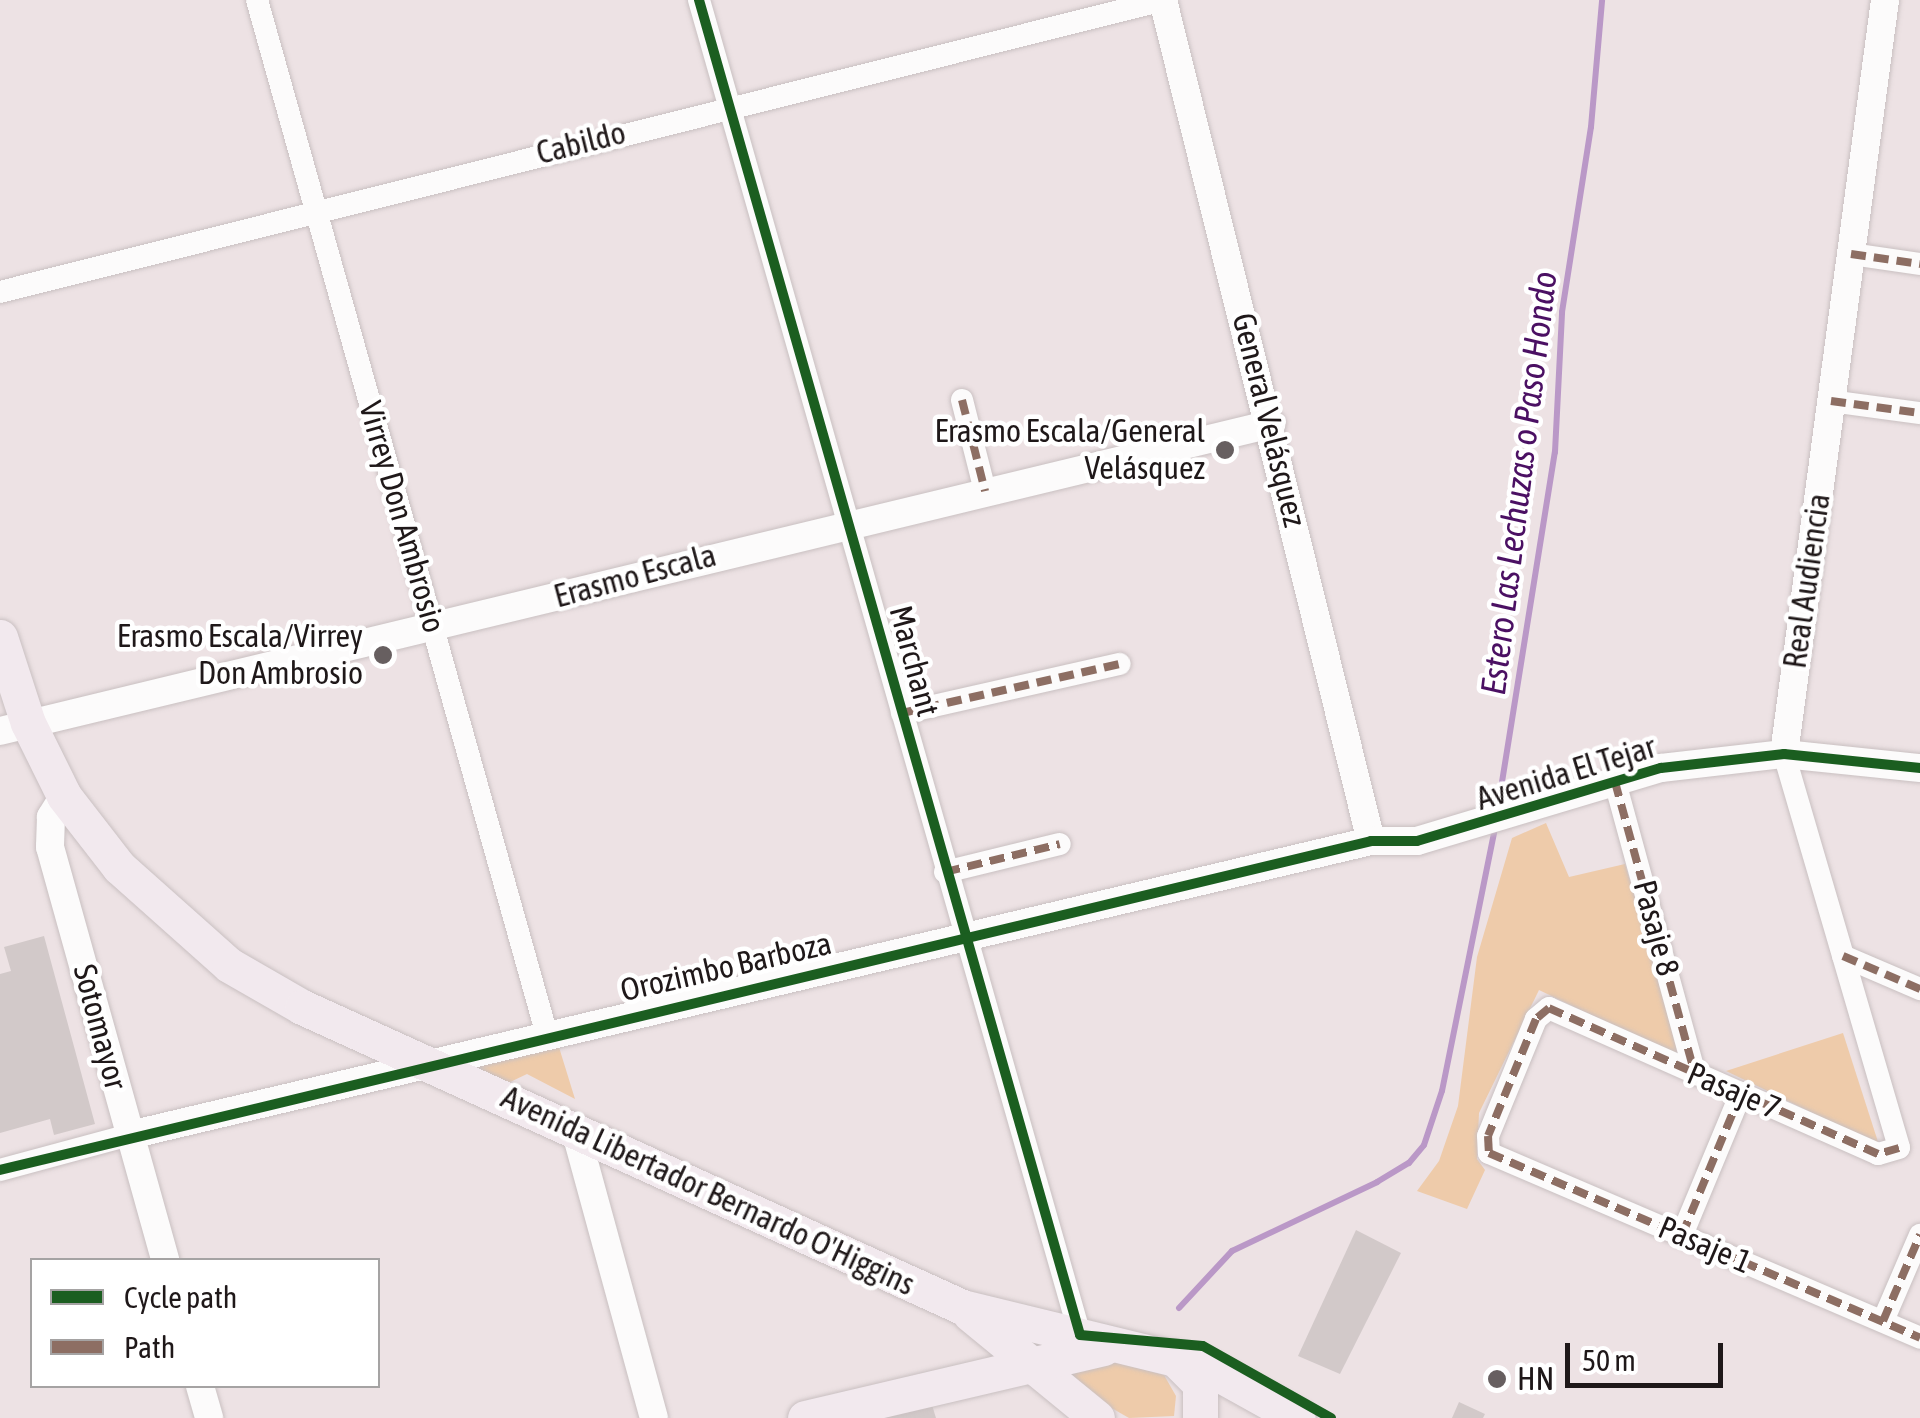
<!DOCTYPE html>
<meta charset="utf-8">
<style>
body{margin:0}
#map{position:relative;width:1920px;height:1418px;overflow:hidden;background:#ede2e4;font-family:"Asap Condensed",sans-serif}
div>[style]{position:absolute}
.green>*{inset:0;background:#eecbaa}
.stream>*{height:6px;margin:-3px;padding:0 3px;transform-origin:3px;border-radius:3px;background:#ba98c7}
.building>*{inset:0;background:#d2c9c9}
.roads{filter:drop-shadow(0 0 2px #c9c0c1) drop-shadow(0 0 2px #c9c0c1)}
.minor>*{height:22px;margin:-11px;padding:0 11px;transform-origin:11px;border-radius:11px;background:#fcfbfb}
.tertiary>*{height:28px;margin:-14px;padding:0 14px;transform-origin:14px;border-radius:14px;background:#fcfbfb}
.primary>*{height:35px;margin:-17.5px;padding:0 17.5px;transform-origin:17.5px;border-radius:17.5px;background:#f2e9ee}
.quiet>*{height:8px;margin-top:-4px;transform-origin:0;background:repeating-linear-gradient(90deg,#8d6e63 0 15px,transparent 0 23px)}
.cycleway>*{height:10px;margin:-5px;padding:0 5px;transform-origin:5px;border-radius:5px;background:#1b5e20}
.dots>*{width:28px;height:28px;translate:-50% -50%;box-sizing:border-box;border:5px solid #fff;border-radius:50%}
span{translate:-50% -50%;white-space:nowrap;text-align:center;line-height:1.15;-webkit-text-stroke:9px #fff;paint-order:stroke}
.street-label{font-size:32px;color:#1f1819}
.poi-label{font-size:32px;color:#1f1819}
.right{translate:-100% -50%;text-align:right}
.left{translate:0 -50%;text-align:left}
.water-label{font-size:35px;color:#4b1063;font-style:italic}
.legend{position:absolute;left:30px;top:1258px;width:350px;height:130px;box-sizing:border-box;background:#fff;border:2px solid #a5a3a3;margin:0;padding:12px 18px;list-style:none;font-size:30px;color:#1f1819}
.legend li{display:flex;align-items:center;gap:20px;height:50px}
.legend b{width:50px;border:2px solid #a5a3a3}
.scale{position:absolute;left:1565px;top:1343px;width:158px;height:45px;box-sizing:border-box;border:5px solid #1f1819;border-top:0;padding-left:12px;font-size:30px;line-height:35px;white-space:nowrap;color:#1f1819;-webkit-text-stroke:8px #fff;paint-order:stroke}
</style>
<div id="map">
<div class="green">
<i style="clip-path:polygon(1546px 823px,1569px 877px,1625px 864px,1683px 1059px,1539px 990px,1479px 1113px,1477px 1159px,1485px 1170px,1467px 1209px,1417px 1191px,1439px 1161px,1458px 1106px,1477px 957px,1512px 838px)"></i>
<i style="clip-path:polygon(1843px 1033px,1879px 1145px,1726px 1071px)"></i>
<i style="clip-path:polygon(558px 1044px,575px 1099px,527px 1074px,508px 1083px,472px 1066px)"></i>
<i style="clip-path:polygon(1112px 1361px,1164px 1375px,1176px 1396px,1174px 1416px,1129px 1418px,1054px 1375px)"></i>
</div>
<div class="stream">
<i style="left:1498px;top:807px;width:360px;rotate:-80.9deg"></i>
<i style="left:1555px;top:452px;width:140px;rotate:-87.1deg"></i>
<i style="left:1562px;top:312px;width:187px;rotate:-81.1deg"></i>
<i style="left:1591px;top:127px;width:127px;rotate:-85deg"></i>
<i style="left:1179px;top:1308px;width:78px;rotate:-47.1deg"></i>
<i style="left:1232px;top:1251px;width:161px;rotate:-25.4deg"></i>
<i style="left:1377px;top:1182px;width:37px;rotate:-31deg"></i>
<i style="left:1409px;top:1163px;width:23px;rotate:-50deg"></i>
<i style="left:1424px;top:1145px;width:57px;rotate:-71.6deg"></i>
<i style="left:1442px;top:1091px;width:272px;rotate:-78.6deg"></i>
</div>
<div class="building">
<i style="clip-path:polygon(44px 936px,95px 1124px,54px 1135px,50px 1119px,0 1133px,0 974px,11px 971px,4px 947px)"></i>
<i style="clip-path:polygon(1356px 1230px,1401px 1253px,1340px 1374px,1298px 1356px)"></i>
<i style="clip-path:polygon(1459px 1402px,1485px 1414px,1483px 1418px,1452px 1418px)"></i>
<i style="clip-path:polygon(932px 1405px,936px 1418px,882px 1418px)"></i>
</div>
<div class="roads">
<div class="minor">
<i style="left:257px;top:0;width:1075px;rotate:74.35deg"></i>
<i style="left:699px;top:0;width:1388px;rotate:74.07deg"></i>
<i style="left:1851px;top:254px;width:70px;rotate:8.2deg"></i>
<i style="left:0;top:292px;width:1199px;rotate:-14.09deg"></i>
<i style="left:962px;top:400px;width:94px;rotate:75.8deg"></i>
<i style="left:1831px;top:401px;width:90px;rotate:7.7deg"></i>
<i style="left:902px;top:713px;width:223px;rotate:-12.7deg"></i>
<i style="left:1784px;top:754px;width:410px;rotate:73.7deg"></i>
<i style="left:1615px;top:782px;width:303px;rotate:74.7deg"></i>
<i style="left:945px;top:872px;width:118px;rotate:-13.7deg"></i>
<i style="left:1843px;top:956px;width:84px;rotate:23.2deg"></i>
<i style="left:1899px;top:1148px;width:22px;rotate:164deg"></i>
<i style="left:1878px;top:1154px;width:360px;rotate:-156.1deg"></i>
<i style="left:1549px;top:1008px;width:17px;rotate:140deg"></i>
<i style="left:1536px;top:1019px;width:126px;rotate:112.3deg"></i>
<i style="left:1488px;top:1136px;width:17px;rotate:87deg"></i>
<i style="left:1489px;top:1153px;width:469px;rotate:23.2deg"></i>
<i style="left:0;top:1170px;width:135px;rotate:-15.1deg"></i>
<i style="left:1682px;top:1235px;width:154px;rotate:-67.4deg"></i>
<i style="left:1883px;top:1321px;width:94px;rotate:-66.7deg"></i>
</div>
<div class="tertiary">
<i style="left:1163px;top:0;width:866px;rotate:76.11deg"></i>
<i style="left:0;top:731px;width:1308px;rotate:-13.58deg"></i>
<i style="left:1784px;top:754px;width:761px;rotate:-82.37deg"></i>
<i style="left:64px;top:796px;width:25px;rotate:122deg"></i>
<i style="left:51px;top:817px;width:30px;rotate:92deg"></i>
<i style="left:50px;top:847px;width:429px;rotate:74.4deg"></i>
<i style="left:576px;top:1133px;width:295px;rotate:74.7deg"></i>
<i style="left:130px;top:1135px;width:1275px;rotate:-13.33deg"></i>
<i style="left:1371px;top:841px;width:46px"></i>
<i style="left:1417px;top:841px;width:255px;rotate:-16.7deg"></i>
<i style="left:1661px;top:768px;width:124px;rotate:-6.5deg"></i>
<i style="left:1784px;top:754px;width:137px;rotate:5.9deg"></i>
<i style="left:200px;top:1386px;width:33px;rotate:74deg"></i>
</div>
<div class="primary">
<i style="left:0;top:637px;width:90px;rotate:72deg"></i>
<i style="left:28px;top:723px;width:81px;rotate:63.7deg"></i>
<i style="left:64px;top:796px;width:90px;rotate:52.2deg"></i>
<i style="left:119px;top:867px;width:147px;rotate:41.7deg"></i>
<i style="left:229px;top:965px;width:84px;rotate:29.9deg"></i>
<i style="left:302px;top:1007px;width:725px;rotate:24.44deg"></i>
<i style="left:962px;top:1307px;width:249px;rotate:13.7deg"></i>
<i style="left:1204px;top:1366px;width:107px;rotate:29deg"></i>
<i style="left:970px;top:1314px;width:164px;rotate:39.3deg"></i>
<i style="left:1174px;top:1358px;width:37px;rotate:45deg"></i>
<i style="left:1200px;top:1384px;width:34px;rotate:90deg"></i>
<i style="left:805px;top:1418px;width:307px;rotate:-13.2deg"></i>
</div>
</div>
<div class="quiet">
<i style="left:1851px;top:254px;width:70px;rotate:8.2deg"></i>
<i style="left:962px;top:400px;width:94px;rotate:75.8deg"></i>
<i style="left:1831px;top:401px;width:90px;rotate:7.7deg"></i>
<i style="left:902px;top:713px;width:223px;rotate:-12.7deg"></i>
<i style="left:1615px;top:782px;width:303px;rotate:74.7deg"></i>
<i style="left:945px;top:872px;width:118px;rotate:-13.7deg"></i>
<i style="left:1843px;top:956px;width:84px;rotate:23.2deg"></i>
<i style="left:1899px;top:1148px;width:22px;rotate:164deg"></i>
<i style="left:1878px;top:1154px;width:360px;rotate:-156.1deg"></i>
<i style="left:1549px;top:1008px;width:17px;rotate:140deg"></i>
<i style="left:1536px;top:1019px;width:126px;rotate:112.3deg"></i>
<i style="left:1488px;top:1136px;width:17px;rotate:87deg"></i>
<i style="left:1489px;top:1153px;width:469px;rotate:23.2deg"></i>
<i style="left:1682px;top:1235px;width:154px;rotate:-67.4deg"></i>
<i style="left:1883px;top:1321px;width:94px;rotate:-66.7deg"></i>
</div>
<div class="cycleway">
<i style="left:699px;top:0;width:1388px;rotate:74.07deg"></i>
<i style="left:0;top:1170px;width:1410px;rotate:-13.49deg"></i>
<i style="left:1371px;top:841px;width:46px"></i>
<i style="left:1417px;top:841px;width:255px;rotate:-16.7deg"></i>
<i style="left:1661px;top:768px;width:124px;rotate:-6.5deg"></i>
<i style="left:1784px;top:754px;width:137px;rotate:5.9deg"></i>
<i style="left:1080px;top:1335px;width:123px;rotate:5.1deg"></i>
<i style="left:1203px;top:1346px;width:147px;rotate:29.4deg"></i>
</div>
<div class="dots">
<i style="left:1225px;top:450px;background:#675f60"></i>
<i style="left:383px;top:655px;background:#675f60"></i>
<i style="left:1497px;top:1379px;background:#675f60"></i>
</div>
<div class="street-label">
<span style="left:581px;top:143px;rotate:-14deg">Cabildo</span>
<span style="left:1269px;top:420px;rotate:76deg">General Velásquez</span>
<span style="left:402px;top:517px;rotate:74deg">Virrey Don Ambrosio</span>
<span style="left:635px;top:576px;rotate:-15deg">Erasmo Escala</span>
<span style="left:1807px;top:581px;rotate:-82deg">Real Audiencia</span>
<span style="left:914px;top:661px;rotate:75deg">Marchant</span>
<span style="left:1566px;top:773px;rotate:-17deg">Avenida El Tejar</span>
<span style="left:1656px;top:928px;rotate:75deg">Pasaje 8</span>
<span style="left:726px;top:967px;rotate:-13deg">Orozimbo Barboza</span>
<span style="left:100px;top:1027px;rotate:75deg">Sotomayor</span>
<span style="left:1734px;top:1091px;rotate:23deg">Pasaje 7</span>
<span style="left:708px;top:1191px;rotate:25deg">Avenida Libertador Bernardo O'Higgins</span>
<span style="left:1705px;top:1245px;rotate:23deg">Pasaje 1</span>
</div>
<div class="poi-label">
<span class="right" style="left:1205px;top:450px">Erasmo Escala/General<br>Velásquez</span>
<span class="right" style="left:363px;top:655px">Erasmo Escala/Virrey<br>Don Ambrosio</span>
<span class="left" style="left:1517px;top:1379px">HN</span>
</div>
<div class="water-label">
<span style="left:1518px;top:483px;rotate:-83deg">Estero Las Lechuzas o Paso Hondo</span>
</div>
<ul class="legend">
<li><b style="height:12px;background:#1b5e20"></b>Cycle path</li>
<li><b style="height:12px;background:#8d6e63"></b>Path</li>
</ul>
<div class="scale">50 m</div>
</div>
